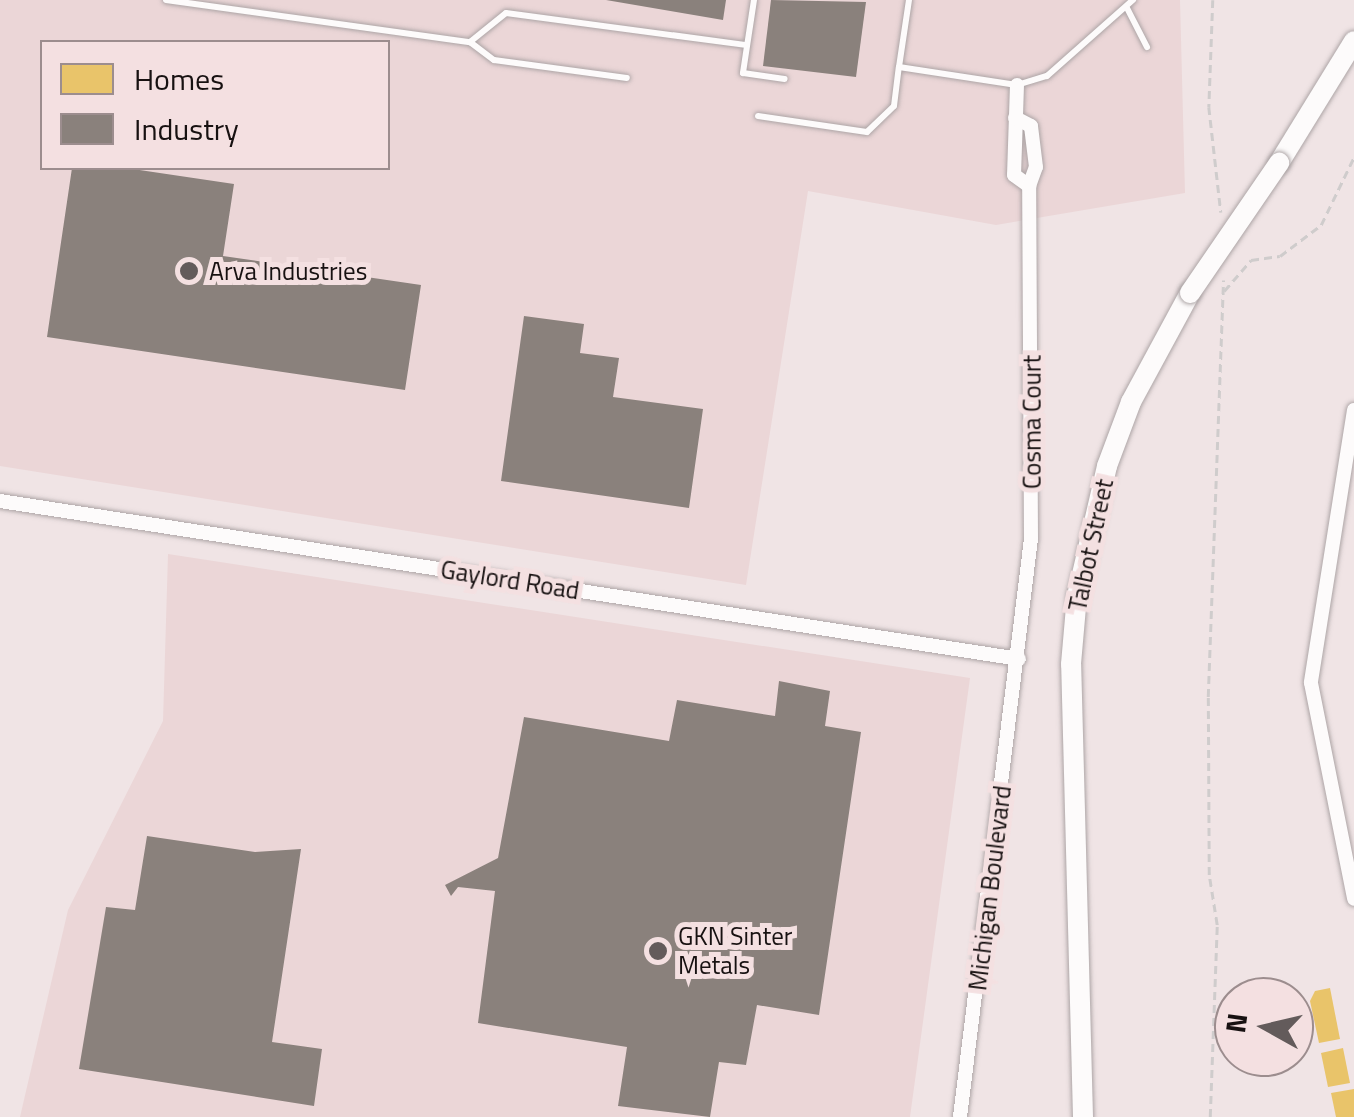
<!DOCTYPE html>
<style>
body{margin:0}
#map{position:relative;width:1354px;height:1117px;overflow:hidden;background:#f0e4e5;font-family:"Titillium Web",sans-serif}
div>[style]{position:absolute}
.built>*{inset:0;background:#ebd6d7}
.homes>*{inset:0;background:#e9c46a}
.industry>*{inset:0;background:#8a817c}
.path>*{height:2.5px;margin-top:-1.25px;transform-origin:0;background:repeating-linear-gradient(90deg,#cfcccc 0 8px,transparent 0 13px)}
.roads{filter:drop-shadow(0 0 2px #ada5a6) drop-shadow(0 0 2px #ada5a6)}
.service>*{height:6px;margin:-3px;padding:0 3px;transform-origin:3px;border-radius:3px;background:#fdfbfb}
.minor>*{height:14px;margin:-7px;padding:0 7px;transform-origin:7px;border-radius:7px;background:#fdfbfb}
.secondary>*{height:20px;margin:-10px;padding:0 10px;transform-origin:10px;border-radius:10px;background:#fdfbfb}
.bridges{filter:drop-shadow(0 0 2px #ada5a6) drop-shadow(0 0 2px #ada5a6)}
.secondary-bridge>*{height:20px;margin:-10px;padding:0 10px;transform-origin:10px;border-radius:10px;background:#fdfbfb}
.dots>*{width:28px;height:28px;translate:-50% -50%;box-sizing:border-box;border:5px solid #f4e0e1;border-radius:50%}
span{translate:-50% -50%;white-space:nowrap;text-align:center;line-height:1.15;-webkit-text-stroke:10px #f4e0e1;paint-order:stroke}
.poi-label{font-size:25px;color:#171111}
.left{translate:0 -50%;text-align:left}
.street-label{font-size:25px;color:#171111}
.legend{position:absolute;left:40px;top:40px;width:350px;height:130px;box-sizing:border-box;background:#f4e0e1;border:2px solid #9c8d8e;margin:0;padding:12px 18px;list-style:none;font-size:30px;color:#171111}
.legend li{display:flex;align-items:center;gap:20px;height:50px}
.legend b{width:50px;border:2px solid #9c8d8e}
.north{position:absolute;left:1214px;top:977px;width:100px;height:100px;box-sizing:border-box;background:#f4e0e1;border:2px solid #9c8d8e;border-radius:50%;rotate:278deg;font-size:28px;font-weight:700;line-height:40px;text-align:center;color:#171111}
.north::after{content:'';display:block;margin:auto;width:35px;height:45px;background:#635b5b;clip-path:polygon(50% 0,100% 100%,50% 72%,0 100%)}
</style>
<div id="map">
<div class="built">
<i style="clip-path:polygon(evenodd,0 0,1180px 0,1185px 193px,996px 225px,808px 191px,746px 585px,0 466px,0 0,42px 42px,388px 42px,388px 168px,42px 168px,42px 42px)"></i>
<i style="clip-path:polygon(168px 554px,970px 678px,910px 1117px,20px 1117px,68px 910px,163px 721px)"></i>
</div>
<div class="homes">
<i style="clip-path:polygon(1330px 988px,1340px 1039px,1319px 1043px,1310px 1001px,1315px 991px)"></i>
<i style="clip-path:polygon(1343px 1048px,1350px 1083px,1328px 1087px,1321px 1053px)"></i>
<i style="clip-path:polygon(1354px 1089px,1354px 1117px,1336px 1117px,1331px 1093px)"></i>
</div>
<div class="industry">
<i style="clip-path:polygon(606px 0,726px 0,723px 20px)"></i>
<i style="clip-path:polygon(771px 0,866px 2px,856px 77px,763px 66px)"></i>
<i style="clip-path:polygon(72px 168px,126px 168px,234px 184px,223px 256px,421px 285px,405px 390px,47px 337px)"></i>
<i style="clip-path:polygon(524px 316px,584px 324px,580px 353px,619px 358px,613px 397px,703px 409px,689px 508px,501px 481px)"></i>
<i style="clip-path:polygon(779px 681px,830px 691px,825px 726px,861px 732px,819px 1015px,757px 1005px,746px 1065px,719px 1062px,710px 1117px,618px 1106px,627px 1047px,478px 1023px,495px 891px,458px 887px,451px 896px,445px 885px,498px 858px,524px 717px,669px 741px,677px 700px,775px 716px)"></i>
<i style="clip-path:polygon(147px 836px,255px 852px,301px 849px,272px 1042px,322px 1049px,314px 1106px,79px 1069px,106px 907px,135px 910px)"></i>
</div>
<div class="path">
<i style="left:1213px;top:0;width:107px;rotate:92.1deg"></i>
<i style="left:1209px;top:107px;width:106px;rotate:83.5deg"></i>
<i style="left:1224px;top:291px;width:41px;rotate:-48.9deg"></i>
<i style="left:1251px;top:260px;width:29px;rotate:-8deg"></i>
<i style="left:1280px;top:256px;width:51px;rotate:-37.1deg"></i>
<i style="left:1321px;top:225px;width:76px;rotate:-64.1deg"></i>
<i style="left:1210px;top:1117px;width:192px;rotate:-87.9deg"></i>
<i style="left:1217px;top:925px;width:51px;rotate:-99.1deg"></i>
<i style="left:1209px;top:875px;width:178px;rotate:-90.3deg"></i>
<i style="left:1208px;top:697px;width:417px;rotate:-87.9deg"></i>
</div>
<div class="roads">
<div class="service">
<i style="left:166px;top:0;width:307px;rotate:7.9deg"></i>
<i style="left:470px;top:42px;width:46px;rotate:-38.9deg"></i>
<i style="left:506px;top:13px;width:243px;rotate:7.6deg"></i>
<i style="left:754px;top:0;width:74px;rotate:98.6deg"></i>
<i style="left:743px;top:73px;width:42px;rotate:8.1deg"></i>
<i style="left:909px;top:0;width:68px;rotate:98.5deg"></i>
<i style="left:899px;top:67px;width:119px;rotate:8.7deg"></i>
<i style="left:1017px;top:85px;width:31px;rotate:-17deg"></i>
<i style="left:1047px;top:76px;width:115px;rotate:-41.5deg"></i>
<i style="left:1127px;top:8px;width:44px;rotate:62.9deg"></i>
<i style="left:470px;top:42px;width:30px;rotate:37deg"></i>
<i style="left:494px;top:60px;width:134px;rotate:7.7deg"></i>
<i style="left:758px;top:116px;width:110px;rotate:8.4deg"></i>
<i style="left:867px;top:132px;width:37px;rotate:-44deg"></i>
<i style="left:894px;top:106px;width:39px;rotate:-83deg"></i>
</div>
<div class="minor">
<i style="left:1017px;top:85px;width:90px;rotate:91.9deg"></i>
<i style="left:1014px;top:175px;width:19px;rotate:36deg"></i>
<i style="left:1354px;top:410px;width:276px;rotate:99deg"></i>
<i style="left:1311px;top:683px;width:220px;rotate:78.7deg"></i>
<i style="left:0;top:501px;width:1031px;rotate:8.81deg"></i>
<i style="left:960px;top:1117px;width:582px;rotate:-83deg"></i>
<i style="left:1031px;top:539px;width:353px;rotate:-90.3deg"></i>
<i style="left:1029px;top:186px;width:20px;rotate:-70deg"></i>
<i style="left:1036px;top:167px;width:41px;rotate:-97deg"></i>
<i style="left:1031px;top:126px;width:18px;rotate:-153deg"></i>
</div>
<div class="secondary">
<i style="left:1279px;top:163px;width:143px;rotate:-58.4deg"></i>
<i style="left:1083px;top:1117px;width:453px;rotate:-91.5deg"></i>
<i style="left:1071px;top:664px;width:68px;rotate:-85deg"></i>
<i style="left:1077px;top:596px;width:133px;rotate:-77deg"></i>
<i style="left:1107px;top:466px;width:68px;rotate:-69.4deg"></i>
<i style="left:1131px;top:402px;width:124px;rotate:-61.6deg"></i>
</div>
</div>
<div class="bridges">
<div class="secondary-bridge">
<i style="left:1190px;top:293px;width:158px;rotate:-55.6deg"></i>
</div>
</div>
<div class="dots">
<i style="left:189px;top:271px;background:#635b5b"></i>
<i style="left:658px;top:951px;background:#635b5b"></i>
</div>
<div class="poi-label">
<span class="left" style="left:209px;top:271px">Arva Industries</span>
<span class="left" style="left:678px;top:951px">GKN Sinter<br>Metals</span>
</div>
<div class="street-label">
<span style="left:1032px;top:422px;rotate:-90deg">Cosma Court</span>
<span style="left:1091px;top:545px;rotate:-78deg">Talbot Street</span>
<span style="left:510px;top:580px;rotate:9deg">Gaylord Road</span>
<span style="left:990px;top:888px;rotate:-83deg">Michigan Boulevard</span>
</div>
<ul class="legend">
<li><b style="height:28px;background:#e9c46a"></b>Homes</li>
<li><b style="height:28px;background:#8a817c"></b>Industry</li>
</ul>
<div class="north">N</div>
</div>
